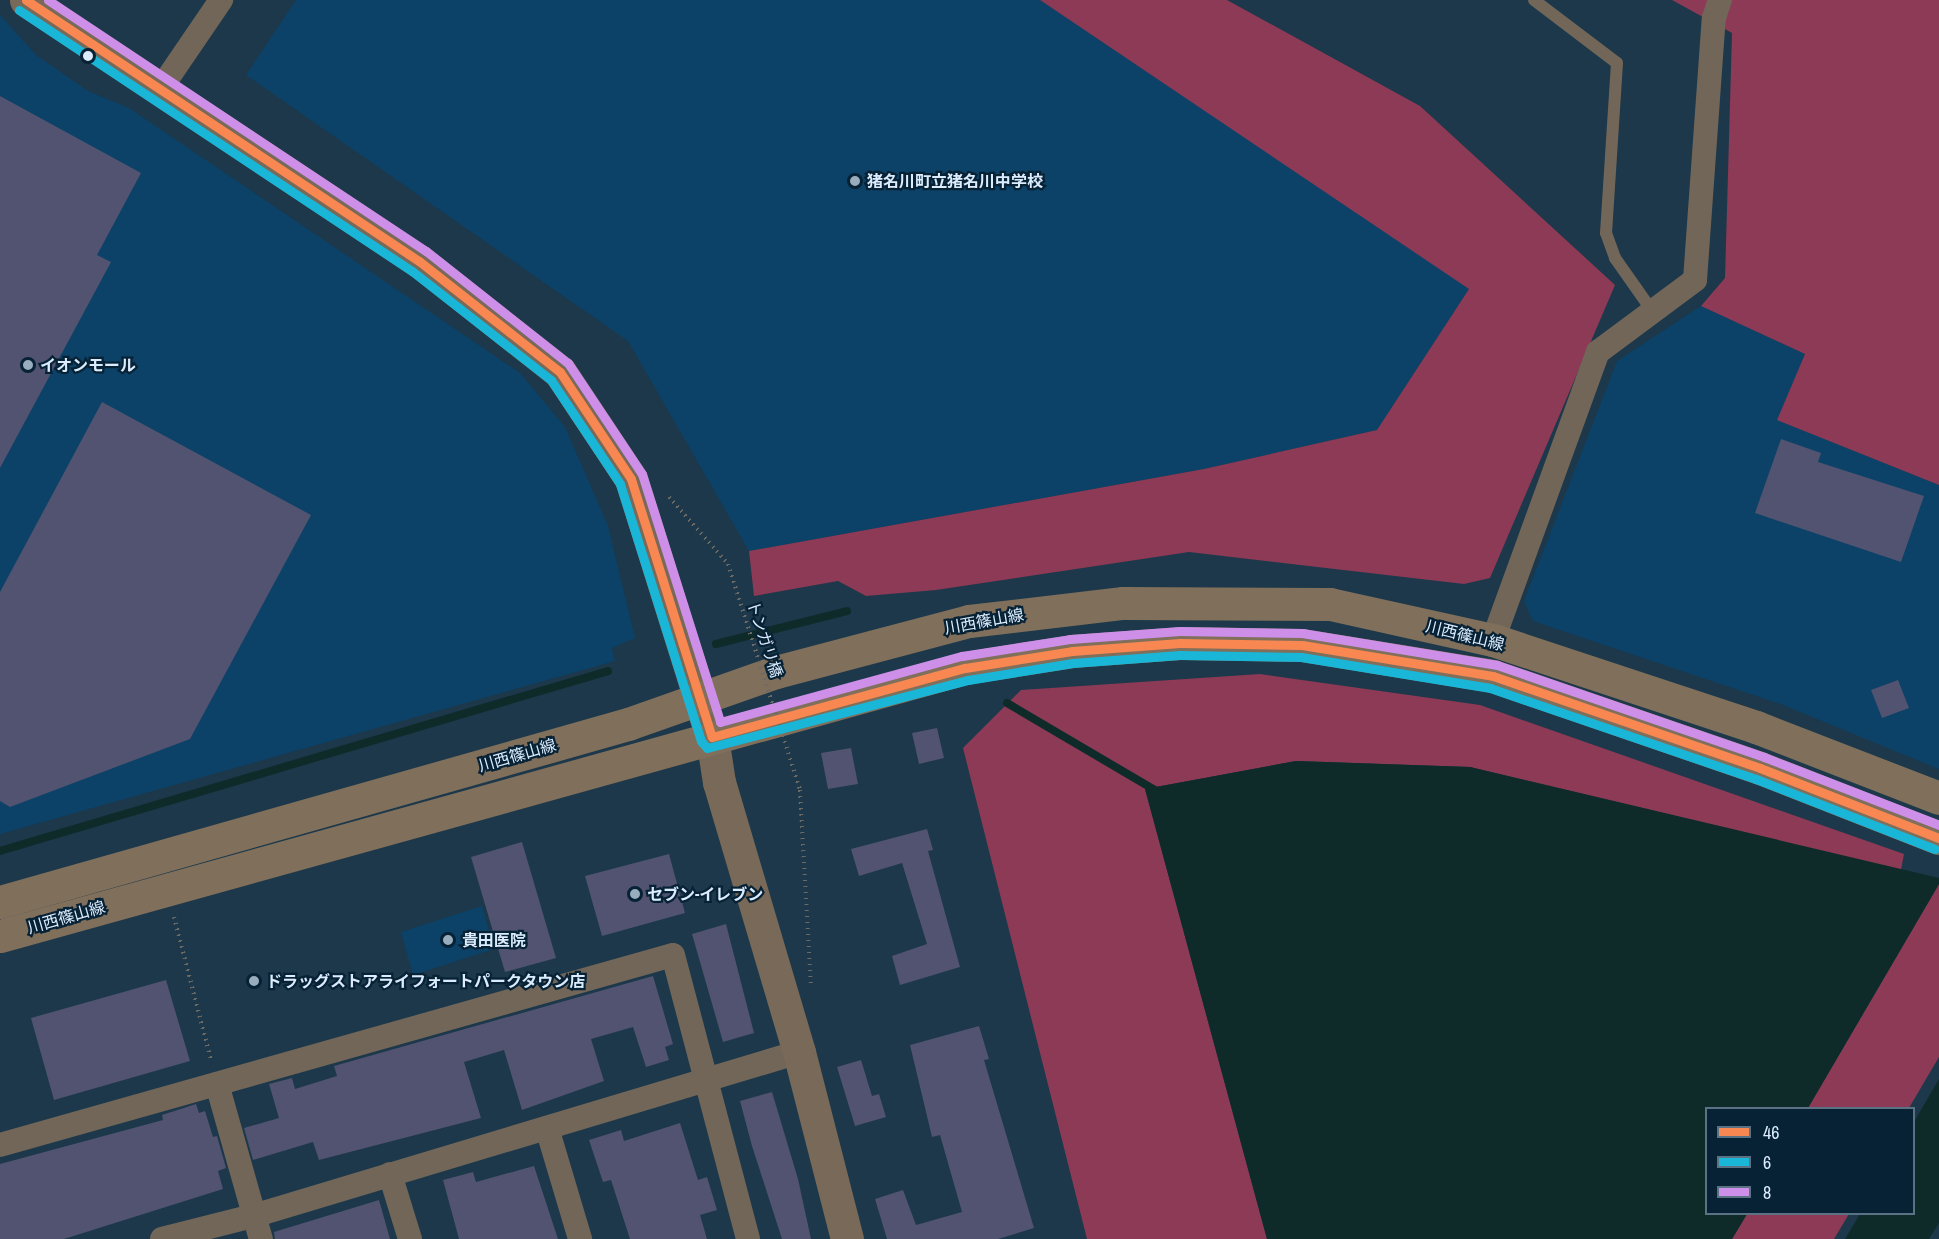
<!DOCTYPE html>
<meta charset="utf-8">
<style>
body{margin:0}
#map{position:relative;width:1939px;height:1239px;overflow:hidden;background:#1c384a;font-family:"Archivo Narrow","Noto Sans JP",sans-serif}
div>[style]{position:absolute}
.built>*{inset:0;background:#0c4267}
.green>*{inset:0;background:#8c3a55}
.water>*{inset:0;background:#0f2b29}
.stream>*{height:8px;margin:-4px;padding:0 4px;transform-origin:4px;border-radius:4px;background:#0f2b29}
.building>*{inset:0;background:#515370}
.path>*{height:4px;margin-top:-2px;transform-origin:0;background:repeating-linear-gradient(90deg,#6b6a65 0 1.5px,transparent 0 6px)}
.lane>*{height:12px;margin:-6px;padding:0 6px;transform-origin:6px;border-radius:6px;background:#726659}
.street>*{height:24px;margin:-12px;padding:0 12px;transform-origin:12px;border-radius:12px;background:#726659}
.secondary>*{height:33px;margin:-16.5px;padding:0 16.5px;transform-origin:16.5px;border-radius:16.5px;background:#786958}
.primary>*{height:33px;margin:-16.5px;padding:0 16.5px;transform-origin:16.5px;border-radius:16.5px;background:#7f6f5b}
.path-bridge>*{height:4px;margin-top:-2px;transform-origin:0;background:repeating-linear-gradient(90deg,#6b6a65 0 1.5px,transparent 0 6px)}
.bus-1>*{height:9px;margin:-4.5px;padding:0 4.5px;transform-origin:4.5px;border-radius:4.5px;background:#f88751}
.bus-2>*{height:9px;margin:-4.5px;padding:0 4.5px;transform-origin:4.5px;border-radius:4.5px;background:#1ab6d8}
.bus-3>*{height:9px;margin:-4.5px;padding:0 4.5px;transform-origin:4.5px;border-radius:4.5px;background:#ce8fe9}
.dots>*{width:16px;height:16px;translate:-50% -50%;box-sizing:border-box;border:3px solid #072135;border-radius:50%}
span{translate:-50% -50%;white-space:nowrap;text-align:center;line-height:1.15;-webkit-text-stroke:4.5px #072135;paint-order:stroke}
.poi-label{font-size:16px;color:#daecfd;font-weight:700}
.left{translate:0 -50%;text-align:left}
.street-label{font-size:16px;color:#daecfd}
.legend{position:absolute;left:1705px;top:1107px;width:210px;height:108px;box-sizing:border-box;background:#072135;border:2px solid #5b7285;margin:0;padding:8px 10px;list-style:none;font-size:18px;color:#daecfd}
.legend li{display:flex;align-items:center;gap:12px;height:30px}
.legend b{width:30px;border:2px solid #5b7285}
</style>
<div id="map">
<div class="built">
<i style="clip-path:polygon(296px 0,1040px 0,1470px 288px,1377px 430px,1204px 469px,749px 551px,628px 341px,246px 75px)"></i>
<i style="clip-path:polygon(0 15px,36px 55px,88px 91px,129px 108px,520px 373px,565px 427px,608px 526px,635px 638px,612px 648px,615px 661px,0 834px)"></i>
<i style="clip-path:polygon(1701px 306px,1805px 354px,1778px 420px,1939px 485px,1939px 769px,1783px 705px,1533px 621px,1524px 601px,1617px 361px)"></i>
<i style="clip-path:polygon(482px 906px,494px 949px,413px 975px,401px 932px)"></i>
</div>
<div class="green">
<i style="clip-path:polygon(1040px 0,1227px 0,1420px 106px,1615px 285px,1490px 578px,1464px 584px,1189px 552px,936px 590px,866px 596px,838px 581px,754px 596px,749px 551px,1204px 469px,1377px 430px,1469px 289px)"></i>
<i style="clip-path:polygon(1672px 0,1939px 0,1939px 485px,1777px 420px,1805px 354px,1701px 306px,1725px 278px,1732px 33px)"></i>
<i style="clip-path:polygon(1260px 674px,1480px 705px,1904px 854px,1901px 870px,1470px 767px,1296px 761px,1145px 789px,1267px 1239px,1087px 1239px,963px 748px,1021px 690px)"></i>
<i style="clip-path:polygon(1939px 884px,1939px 1057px,1909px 1108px,1808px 1108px)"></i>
<i style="clip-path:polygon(1747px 1214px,1849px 1214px,1834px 1239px,1732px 1239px)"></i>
</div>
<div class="water">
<i style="clip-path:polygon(1296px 761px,1470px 767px,1939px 878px,1939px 884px,1808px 1108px,1706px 1108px,1706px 1214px,1747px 1214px,1732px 1239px,1267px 1239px,1145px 789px)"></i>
<i style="clip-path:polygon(1939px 1079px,1939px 1223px,1929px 1239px,1845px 1239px,1860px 1214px,1914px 1214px,1914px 1122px)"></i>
</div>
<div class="stream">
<i style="left:716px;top:644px;width:135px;rotate:-14.1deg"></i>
<i style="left:1007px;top:703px;width:175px;rotate:30.5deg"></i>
<i style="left:0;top:851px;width:634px;rotate:-16.49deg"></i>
</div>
<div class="building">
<i style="clip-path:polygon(0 96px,141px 173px,97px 255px,111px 262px,0 468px)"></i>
<i style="clip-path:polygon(102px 402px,311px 515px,190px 739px,10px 807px,0 801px,0 592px)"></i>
<i style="clip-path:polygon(1781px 439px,1821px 453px,1818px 462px,1924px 496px,1901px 562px,1755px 513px)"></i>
<i style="clip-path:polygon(1898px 680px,1909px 708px,1882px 718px,1871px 690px)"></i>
<i style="clip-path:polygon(937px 728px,944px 758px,919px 764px,912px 733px)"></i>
<i style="clip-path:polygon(851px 748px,858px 784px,828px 789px,821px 753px)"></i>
<i style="clip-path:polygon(927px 829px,933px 850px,928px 851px,960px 967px,900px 985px,892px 956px,927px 944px,902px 863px,859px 876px,851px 849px)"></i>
<i style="clip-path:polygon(522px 842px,556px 958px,505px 972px,471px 857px)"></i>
<i style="clip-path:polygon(669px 854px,685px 913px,602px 936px,585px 876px)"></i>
<i style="clip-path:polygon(726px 924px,754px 1033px,723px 1042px,692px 934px)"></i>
<i style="clip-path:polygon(653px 976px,673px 1044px,665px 1047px,669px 1060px,646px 1067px,633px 1027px,591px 1039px,604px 1081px,522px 1110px,504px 1050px,464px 1062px,481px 1118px,319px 1160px,313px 1142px,253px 1160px,244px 1128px,279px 1118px,269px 1084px,292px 1078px,295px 1089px,337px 1076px,334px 1066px)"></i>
<i style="clip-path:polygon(166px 980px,190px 1061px,54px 1100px,31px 1018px)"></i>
<i style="clip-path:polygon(979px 1026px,989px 1059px,984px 1060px,1034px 1228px,998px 1239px,887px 1239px,875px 1199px,903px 1190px,916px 1225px,962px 1212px,940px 1135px,932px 1137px,910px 1045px)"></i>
<i style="clip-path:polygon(861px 1060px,872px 1096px,879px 1094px,886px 1117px,855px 1126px,837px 1067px)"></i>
<i style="clip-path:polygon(772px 1092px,798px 1179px,811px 1239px,782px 1239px,752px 1146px,740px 1101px)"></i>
<i style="clip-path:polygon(196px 1104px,199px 1113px,205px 1111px,213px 1137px,217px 1136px,226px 1168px,218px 1171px,223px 1189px,64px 1239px,0 1239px,0 1164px,163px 1120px,162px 1115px)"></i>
<i style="clip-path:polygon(680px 1123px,698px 1180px,707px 1177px,717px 1210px,700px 1215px,707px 1239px,630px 1239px,611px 1180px,603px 1182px,589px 1140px,621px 1130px,624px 1141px)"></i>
<i style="clip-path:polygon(534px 1166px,558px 1239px,459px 1239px,443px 1180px,473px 1172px,476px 1182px)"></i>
<i style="clip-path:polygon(379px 1200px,390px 1239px,275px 1239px,274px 1232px)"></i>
</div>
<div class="path">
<i style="left:669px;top:497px;width:89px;rotate:48.6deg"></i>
<i style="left:800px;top:790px;width:194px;rotate:86.8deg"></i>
<i style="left:174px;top:917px;width:148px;rotate:75.5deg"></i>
</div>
<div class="lane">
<i style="left:1534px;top:0;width:104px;rotate:37.2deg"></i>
<i style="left:1617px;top:63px;width:170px;rotate:93.7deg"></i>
<i style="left:1606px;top:233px;width:27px;rotate:70deg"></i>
<i style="left:1615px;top:258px;width:66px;rotate:54.9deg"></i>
</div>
<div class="street">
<i style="left:161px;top:88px;width:107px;rotate:-55.7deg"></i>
<i style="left:1493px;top:640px;width:307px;rotate:-70deg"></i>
<i style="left:1598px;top:352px;width:121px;rotate:-36.6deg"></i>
<i style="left:1695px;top:280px;width:263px;rotate:-85.9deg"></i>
<i style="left:1714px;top:18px;width:19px;rotate:-72deg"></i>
<i style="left:217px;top:1084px;width:161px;rotate:74.2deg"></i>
<i style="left:547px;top:1128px;width:116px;rotate:73.4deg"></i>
<i style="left:0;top:1145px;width:699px;rotate:-15.77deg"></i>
<i style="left:673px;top:955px;width:294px;rotate:75.2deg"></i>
<i style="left:390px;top:1174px;width:68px;rotate:72.9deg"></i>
<i style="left:162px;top:1239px;width:94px;rotate:-14.2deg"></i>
<i style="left:253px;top:1216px;width:570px;rotate:-16.72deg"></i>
</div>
<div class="secondary">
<i style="left:26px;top:0;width:472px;rotate:33.6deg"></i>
<i style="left:419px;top:261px;width:179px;rotate:38.2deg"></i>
<i style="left:560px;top:372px;width:128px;rotate:56.4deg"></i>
<i style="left:631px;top:479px;width:270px;rotate:72.6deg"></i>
<i style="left:712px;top:737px;width:46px;rotate:81.2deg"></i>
<i style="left:719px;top:782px;width:282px;rotate:73.5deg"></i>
<i style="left:799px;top:1052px;width:193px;rotate:75.6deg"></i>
</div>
<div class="primary">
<i style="left:0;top:902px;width:653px;rotate:-15.82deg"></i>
<i style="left:628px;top:724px;width:157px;rotate:-19.4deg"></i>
<i style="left:776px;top:672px;width:200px;rotate:-14.8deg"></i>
<i style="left:969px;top:621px;width:155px;rotate:-6.7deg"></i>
<i style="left:1123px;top:603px;width:207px;rotate:0.3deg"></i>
<i style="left:1330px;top:604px;width:167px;rotate:12.5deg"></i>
<i style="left:1493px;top:640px;width:277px;rotate:18.3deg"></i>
<i style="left:1756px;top:727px;width:196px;rotate:21.2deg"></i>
<i style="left:0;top:936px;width:1002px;rotate:-15.52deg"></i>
<i style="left:965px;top:668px;width:108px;rotate:-9deg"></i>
<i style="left:1072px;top:651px;width:108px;rotate:-4.2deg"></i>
<i style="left:1180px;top:643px;width:122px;rotate:0.9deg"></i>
<i style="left:1302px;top:645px;width:193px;rotate:9.2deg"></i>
<i style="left:1493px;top:676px;width:282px;rotate:19deg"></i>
<i style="left:1760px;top:768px;width:192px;rotate:21.4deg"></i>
</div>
<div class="path-bridge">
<i style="left:728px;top:564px;width:237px;rotate:72.3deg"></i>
</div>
<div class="bus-1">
<i style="left:26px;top:0;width:472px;rotate:33.6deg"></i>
<i style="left:419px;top:261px;width:179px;rotate:38.2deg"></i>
<i style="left:560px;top:372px;width:128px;rotate:56.4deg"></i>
<i style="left:631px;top:479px;width:270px;rotate:72.6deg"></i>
<i style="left:712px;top:737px;width:262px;rotate:-15.3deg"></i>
<i style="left:965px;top:668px;width:108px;rotate:-9deg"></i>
<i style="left:1072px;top:651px;width:108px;rotate:-4.2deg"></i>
<i style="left:1180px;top:643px;width:122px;rotate:0.9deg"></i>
<i style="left:1302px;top:645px;width:193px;rotate:9.2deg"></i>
<i style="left:1493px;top:676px;width:282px;rotate:19deg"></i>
<i style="left:1760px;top:768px;width:192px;rotate:21.4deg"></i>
</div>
<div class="bus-2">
<i style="left:19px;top:10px;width:472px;rotate:33.6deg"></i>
<i style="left:412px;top:271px;width:177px;rotate:38.1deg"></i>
<i style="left:551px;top:380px;width:125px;rotate:56.4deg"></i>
<i style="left:620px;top:484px;width:269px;rotate:72.5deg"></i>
<i style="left:701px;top:741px;width:9px;rotate:49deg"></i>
<i style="left:707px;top:748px;width:270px;rotate:-14.6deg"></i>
<i style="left:968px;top:680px;width:106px;rotate:-9.2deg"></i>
<i style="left:1073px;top:663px;width:107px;rotate:-4.3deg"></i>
<i style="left:1180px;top:655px;width:121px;rotate:0.9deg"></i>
<i style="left:1301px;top:657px;width:192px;rotate:9.3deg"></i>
<i style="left:1490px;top:688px;width:281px;rotate:18.9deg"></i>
<i style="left:1756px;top:779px;width:192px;rotate:21.4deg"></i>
</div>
<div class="bus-3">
<i style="left:48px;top:0;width:454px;rotate:33.6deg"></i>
<i style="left:426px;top:251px;width:181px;rotate:38.3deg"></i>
<i style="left:568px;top:363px;width:133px;rotate:56.3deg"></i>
<i style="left:642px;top:474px;width:260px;rotate:72.5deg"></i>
<i style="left:720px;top:722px;width:251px;rotate:-15.3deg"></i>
<i style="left:962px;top:656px;width:109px;rotate:-8.9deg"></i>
<i style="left:1070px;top:639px;width:110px;rotate:-4.2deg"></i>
<i style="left:1180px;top:631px;width:122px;rotate:0.9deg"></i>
<i style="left:1302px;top:633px;width:198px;rotate:9.3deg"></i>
<i style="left:1497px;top:665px;width:282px;rotate:19deg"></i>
<i style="left:1764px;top:757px;width:188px;rotate:21.2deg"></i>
</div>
<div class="dots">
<i style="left:88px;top:56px;background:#daecfd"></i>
<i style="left:855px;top:181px;background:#98adbe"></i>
<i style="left:28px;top:365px;background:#98adbe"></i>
<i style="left:635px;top:894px;background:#98adbe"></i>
<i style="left:448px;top:940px;background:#98adbe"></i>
<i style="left:254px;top:981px;background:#98adbe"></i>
</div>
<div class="poi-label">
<span class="left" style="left:867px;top:181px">猪名川町立猪名川中学校</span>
<span class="left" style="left:40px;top:365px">イオンモール</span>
<span class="left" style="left:647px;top:894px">セブン-イレブン</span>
<span class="left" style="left:462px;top:940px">貴田医院</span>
<span class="left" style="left:266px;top:981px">ドラッグストアライフォートパークタウン店</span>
</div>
<div class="street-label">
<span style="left:984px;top:621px;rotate:-10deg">川西篠山線</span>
<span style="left:1465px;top:635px;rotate:14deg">川西篠山線</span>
<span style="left:765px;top:639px;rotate:72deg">トンガリ橋</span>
<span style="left:517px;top:755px;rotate:-16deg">川西篠山線</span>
<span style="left:66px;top:917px;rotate:-16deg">川西篠山線</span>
</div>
<ul class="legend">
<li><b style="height:8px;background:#f88751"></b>46</li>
<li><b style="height:8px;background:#1ab6d8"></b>6</li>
<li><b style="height:8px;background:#ce8fe9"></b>8</li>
</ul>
</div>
